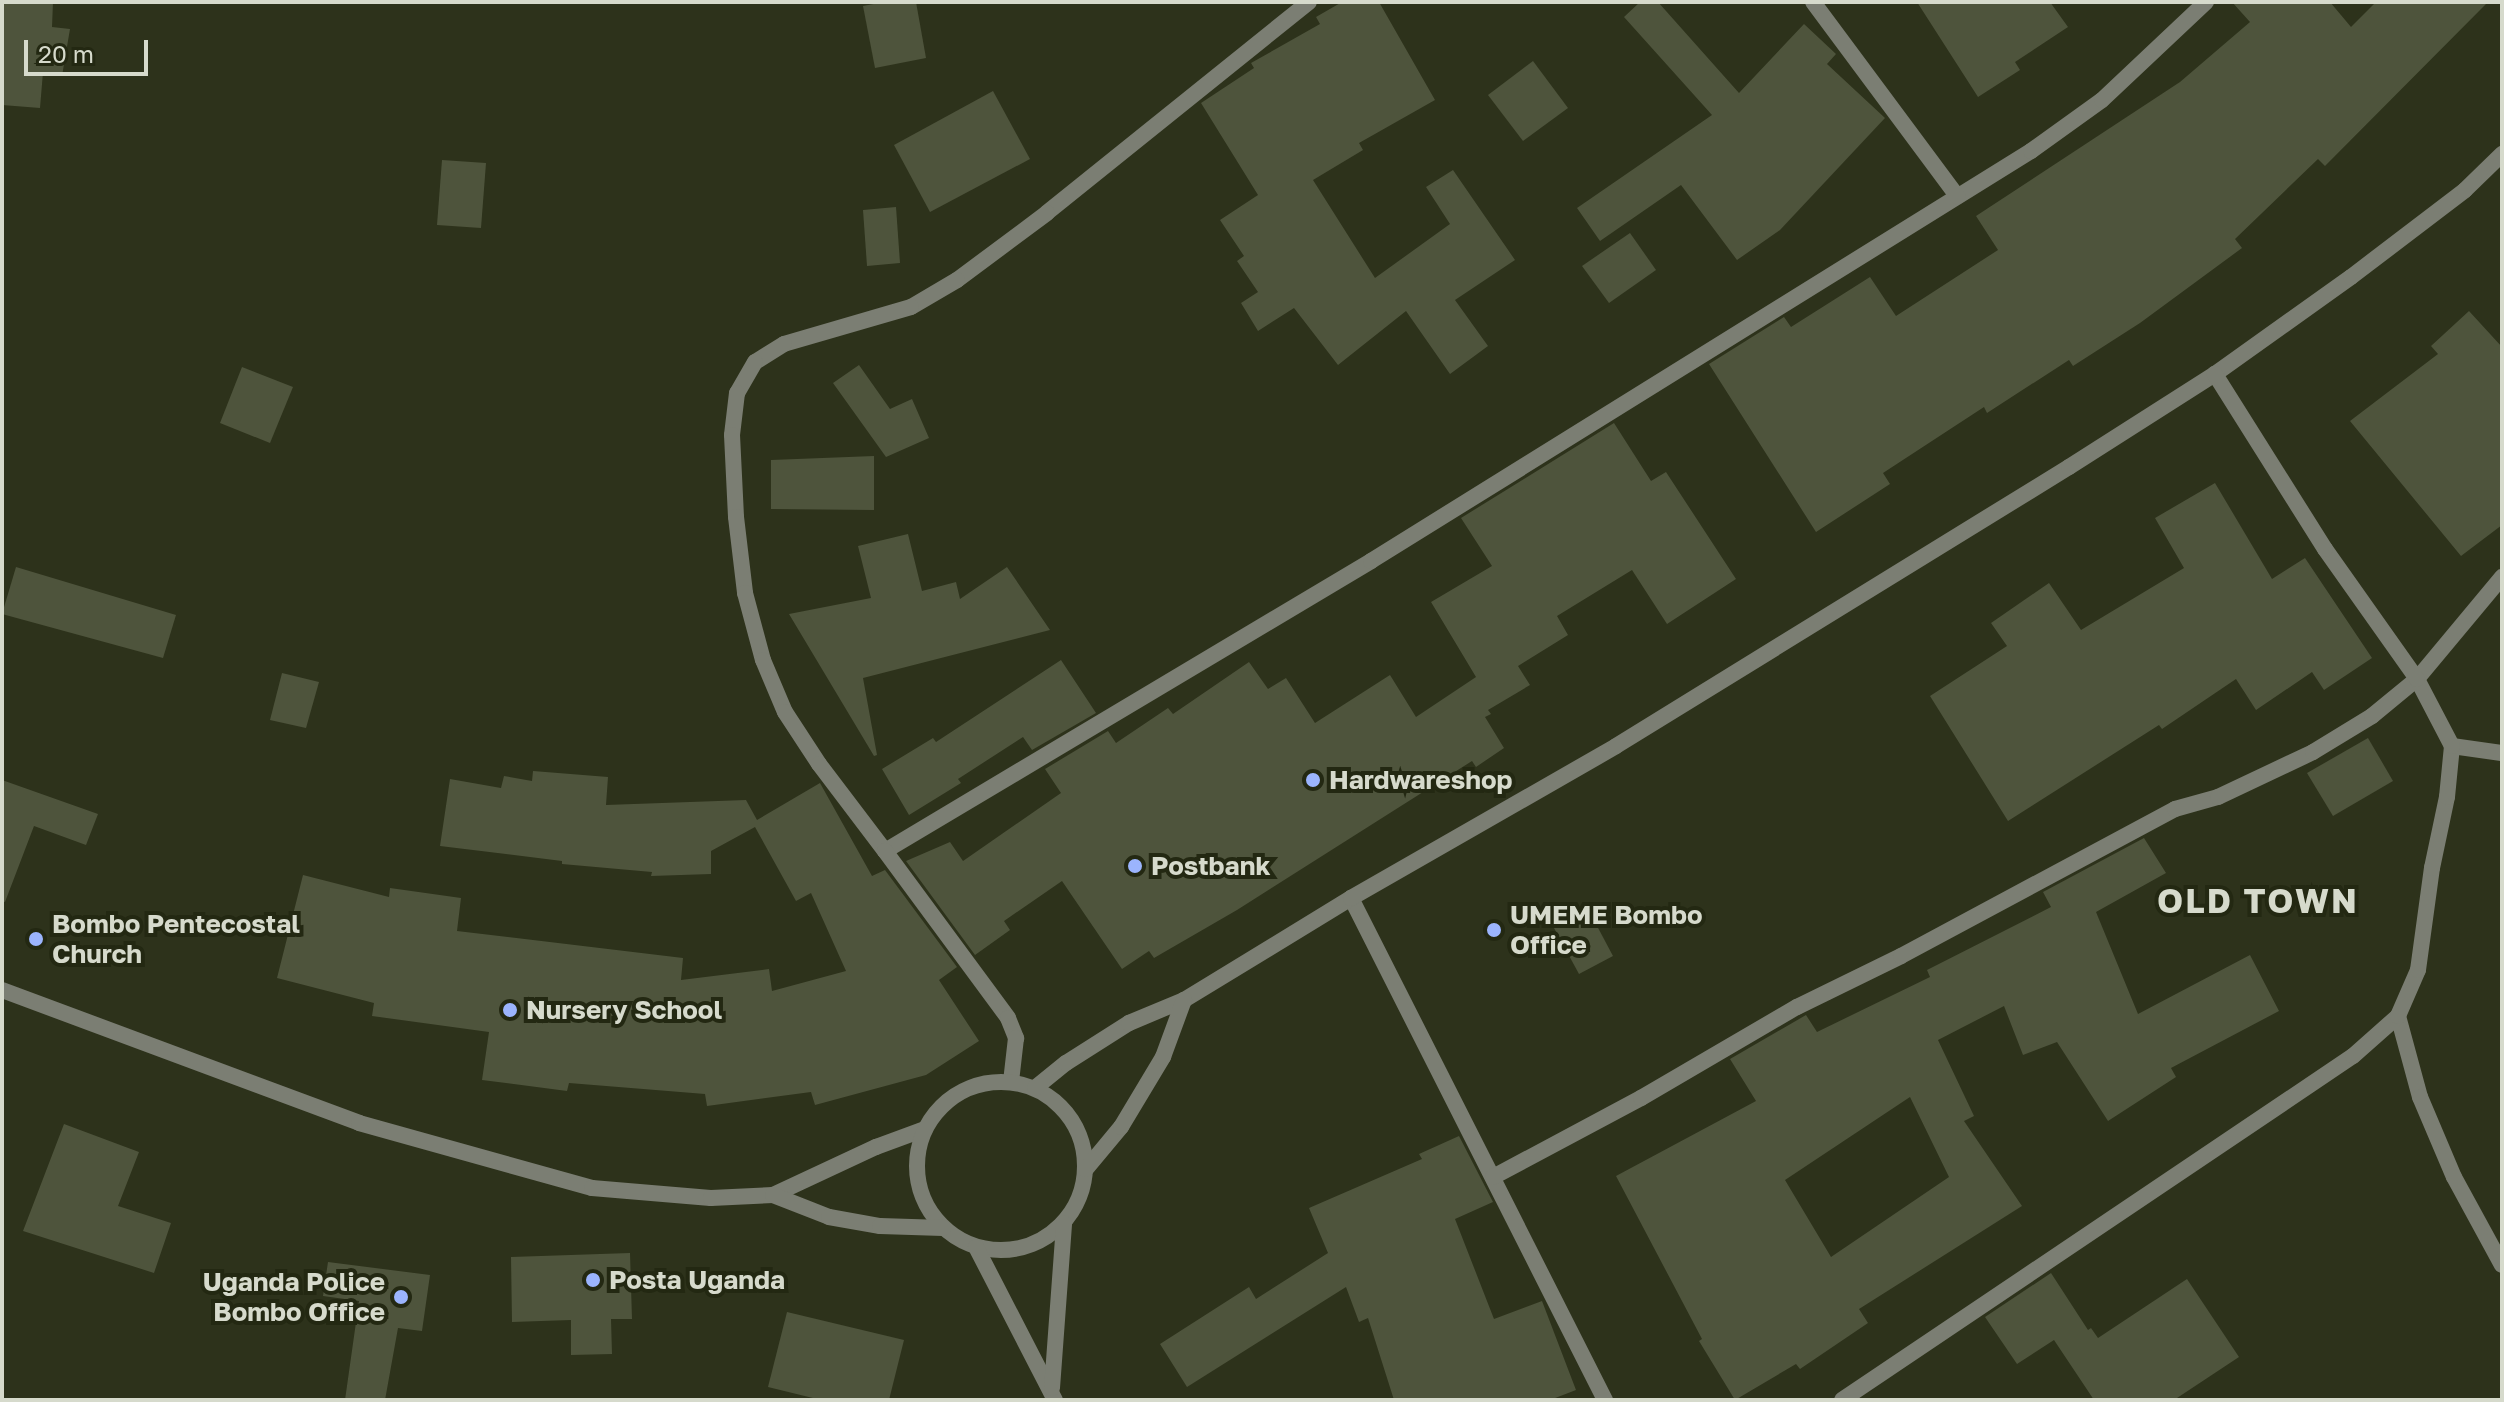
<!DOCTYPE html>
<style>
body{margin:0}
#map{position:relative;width:2504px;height:1402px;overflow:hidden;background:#2d321b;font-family:"Golos Text",sans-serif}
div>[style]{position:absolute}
.building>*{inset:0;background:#4e543c}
.street>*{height:16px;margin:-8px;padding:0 8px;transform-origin:8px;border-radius:8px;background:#7b7e73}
.street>.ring{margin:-8px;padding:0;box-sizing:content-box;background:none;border:16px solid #7b7e73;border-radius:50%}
.dots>*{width:22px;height:22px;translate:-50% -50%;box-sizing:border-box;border:4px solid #232812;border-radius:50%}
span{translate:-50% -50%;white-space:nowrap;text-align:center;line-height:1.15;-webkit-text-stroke:8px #232812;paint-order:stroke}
.poi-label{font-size:26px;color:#d6dacc;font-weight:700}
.left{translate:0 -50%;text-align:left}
.right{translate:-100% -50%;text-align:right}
.district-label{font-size:34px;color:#d6dacc;font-weight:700;letter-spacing:2px}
.frame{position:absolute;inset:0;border:4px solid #d6dacc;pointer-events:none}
.scale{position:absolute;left:24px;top:40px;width:124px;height:36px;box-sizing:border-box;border:4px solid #d6dacc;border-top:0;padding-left:10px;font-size:24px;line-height:28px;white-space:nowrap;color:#d6dacc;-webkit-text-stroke:6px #232812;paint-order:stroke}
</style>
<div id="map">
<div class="building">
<i style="clip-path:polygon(2px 2px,53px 2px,52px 27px,70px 29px,62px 76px,43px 72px,40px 108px,2px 105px)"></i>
<i style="clip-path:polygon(884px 2px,916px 2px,926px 58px,875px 68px,863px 6px)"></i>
<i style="clip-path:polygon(1342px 2px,1379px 2px,1435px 100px,1359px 143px,1363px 150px,1313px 180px,1375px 278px,1450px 224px,1426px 187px,1453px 170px,1515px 260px,1455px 300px,1488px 346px,1450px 374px,1406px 311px,1338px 365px,1294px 308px,1258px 331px,1241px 303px,1258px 292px,1237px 261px,1244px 256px,1220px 220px,1258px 195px,1201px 103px,1254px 68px,1251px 63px,1320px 24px,1316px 17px)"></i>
<i style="clip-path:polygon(1640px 2px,1658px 2px,1739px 93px,1804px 24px,1836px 54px,1827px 64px,1885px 118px,1780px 230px,1737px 260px,1681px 185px,1600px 241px,1577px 208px,1712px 115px,1624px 17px)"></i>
<i style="clip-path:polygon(1917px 2px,2050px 2px,2068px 27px,2015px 62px,2020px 70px,1978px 97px)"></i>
<i style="clip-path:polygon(2232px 2px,2330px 2px,2351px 27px,2376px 2px,2488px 2px,2325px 166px,2318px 159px,2235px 239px,2242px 248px,2140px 323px,2073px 366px,2069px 360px,1987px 413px,1984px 407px,1883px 473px,1890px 484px,1816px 532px,1709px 364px,1784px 317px,1791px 327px,1870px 277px,1896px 316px,1998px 250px,1976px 216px,2180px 82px,2250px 22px)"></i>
<i style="clip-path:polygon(1533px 61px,1568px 108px,1523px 141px,1488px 95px)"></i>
<i style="clip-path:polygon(993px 91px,1030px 159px,930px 212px,894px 145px)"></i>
<i style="clip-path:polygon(442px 160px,486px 163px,481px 228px,437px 225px)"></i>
<i style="clip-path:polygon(896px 207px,900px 263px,867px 266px,863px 210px)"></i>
<i style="clip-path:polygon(1630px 233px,1656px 270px,1609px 303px,1582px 266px)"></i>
<i style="clip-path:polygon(2469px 311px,2502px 347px,2502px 525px,2461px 556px,2350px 421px,2438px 354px,2431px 346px)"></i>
<i style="clip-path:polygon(859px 365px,890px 409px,912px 399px,929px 438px,886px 457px,833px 383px)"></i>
<i style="clip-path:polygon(242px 367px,293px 387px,270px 443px,220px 423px)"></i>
<i style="clip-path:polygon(1614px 423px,1651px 481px,1666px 472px,1736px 579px,1667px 624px,1632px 570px,1557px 616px,1568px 635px,1518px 666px,1530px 685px,1488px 710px,1491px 714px,1485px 717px,1504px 748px,1476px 767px,1472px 761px,1237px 910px,1154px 958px,1149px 951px,1122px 969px,1062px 881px,1004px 921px,1010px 930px,975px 955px,906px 861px,950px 842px,963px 861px,1061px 793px,1045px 769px,1108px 731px,1116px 743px,1168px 708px,1173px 714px,1249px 662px,1268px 689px,1286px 678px,1315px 723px,1390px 675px,1416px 717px,1476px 677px,1431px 602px,1492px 566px,1461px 518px)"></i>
<i style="clip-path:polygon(874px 456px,874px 510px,771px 509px,771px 460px)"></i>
<i style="clip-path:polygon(2215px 483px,2272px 579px,2305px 558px,2372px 658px,2324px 690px,2312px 672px,2256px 710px,2236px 679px,2162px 729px,2159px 725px,2008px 821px,1930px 696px,2007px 646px,1991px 623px,2049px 583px,2081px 630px,2184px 568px,2155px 518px)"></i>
<i style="clip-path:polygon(908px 534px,922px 591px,956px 582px,960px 599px,1007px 567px,1050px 630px,863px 678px,877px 755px,874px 756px,789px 614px,871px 598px,858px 546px)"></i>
<i style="clip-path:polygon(16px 567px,176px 615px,163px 658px,2px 614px)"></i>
<i style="clip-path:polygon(1061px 660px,1096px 713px,1032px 750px,1023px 737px,958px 779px,961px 783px,909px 815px,882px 769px,933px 738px,936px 742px)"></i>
<i style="clip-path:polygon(282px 673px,319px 682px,306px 728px,270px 720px)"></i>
<i style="clip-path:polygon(2368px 738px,2393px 781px,2333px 816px,2307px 773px)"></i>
<i style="clip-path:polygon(533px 771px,608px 777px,606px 805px,746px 800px,757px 820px,820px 783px,872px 876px,885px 870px,957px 967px,939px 980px,979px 1041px,926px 1075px,815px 1105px,811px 1092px,707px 1106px,705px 1094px,569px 1083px,567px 1091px,482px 1080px,489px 1032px,372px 1016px,374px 1003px,277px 978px,303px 875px,389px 897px,390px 888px,461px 898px,457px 931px,683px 958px,681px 980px,769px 969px,772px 991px,846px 971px,811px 893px,796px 901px,755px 827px,711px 851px,711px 874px,651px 876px,652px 872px,562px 864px,562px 861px,440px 846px,450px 779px,501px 788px,504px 776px,532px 781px)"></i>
<i style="clip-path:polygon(2px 780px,98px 814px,86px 845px,34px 826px,5px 902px,2px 901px)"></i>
<i style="clip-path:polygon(evenodd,2144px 838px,2166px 873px,2096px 912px,2138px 1014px,2250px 955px,2279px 1011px,2171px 1068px,2176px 1077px,2108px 1121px,2057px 1042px,2023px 1055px,2004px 1006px,1938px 1040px,1974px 1116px,1964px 1121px,2022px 1206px,1859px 1309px,1868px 1323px,1800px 1369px,1796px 1364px,1735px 1400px,1699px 1341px,1702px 1339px,1616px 1176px,1756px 1101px,1730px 1059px,1806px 1015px,1817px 1032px,1930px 977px,1927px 970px,2051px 907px,2043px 892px,2144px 838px,1910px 1097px,1949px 1177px,1831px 1257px,1785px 1180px,1910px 1097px)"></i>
<i style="clip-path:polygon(1588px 909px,1613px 956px,1579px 974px,1554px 928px)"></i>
<i style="clip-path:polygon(64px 1124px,139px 1152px,118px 1206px,171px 1223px,154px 1273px,23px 1231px)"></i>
<i style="clip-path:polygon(1459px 1136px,1493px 1202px,1455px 1219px,1494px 1319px,1542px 1301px,1576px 1390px,1550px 1400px,1394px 1400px,1368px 1318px,1359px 1322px,1346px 1287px,1187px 1387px,1160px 1344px,1249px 1287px,1256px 1299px,1328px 1253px,1309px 1208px,1422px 1159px,1419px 1154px)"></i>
<i style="clip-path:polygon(630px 1253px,632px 1319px,611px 1319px,612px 1354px,571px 1355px,571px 1320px,512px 1322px,511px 1257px)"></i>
<i style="clip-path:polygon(328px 1262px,430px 1275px,422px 1331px,398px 1328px,385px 1400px,345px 1400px,359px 1301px,323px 1296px)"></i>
<i style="clip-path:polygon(2051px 1273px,2088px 1330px,2091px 1328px,2098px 1338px,2187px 1279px,2239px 1357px,2174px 1400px,2094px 1400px,2054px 1340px,2017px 1364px,1985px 1317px)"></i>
<i style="clip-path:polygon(787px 1312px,904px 1340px,889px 1400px,821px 1400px,768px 1387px)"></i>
</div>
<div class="street">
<i style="left:1309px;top:2px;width:336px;rotate:141.2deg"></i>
<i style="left:1047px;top:213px;width:112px;rotate:143.3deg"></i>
<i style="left:957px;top:280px;width:53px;rotate:149.6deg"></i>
<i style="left:911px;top:307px;width:132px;rotate:163.8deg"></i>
<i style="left:784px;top:344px;width:34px;rotate:148deg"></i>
<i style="left:755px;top:362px;width:36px;rotate:120deg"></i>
<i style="left:737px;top:393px;width:42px;rotate:96.8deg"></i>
<i style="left:732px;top:435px;width:82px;rotate:87.2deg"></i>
<i style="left:736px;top:517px;width:77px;rotate:83.2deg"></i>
<i style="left:745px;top:593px;width:69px;rotate:75deg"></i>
<i style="left:763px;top:660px;width:56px;rotate:67.1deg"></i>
<i style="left:785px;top:712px;width:62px;rotate:56.8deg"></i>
<i style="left:819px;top:764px;width:109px;rotate:52.8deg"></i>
<i style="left:885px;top:851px;width:566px;rotate:-30.82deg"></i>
<i style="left:1371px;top:561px;width:777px;rotate:-31.85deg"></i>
<i style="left:2031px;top:151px;width:87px;rotate:-35.7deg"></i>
<i style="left:2102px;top:100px;width:143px;rotate:-43.3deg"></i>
<i style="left:1813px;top:2px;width:242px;rotate:53.4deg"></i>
<i style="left:2452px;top:746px;width:50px;rotate:8deg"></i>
<i style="left:885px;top:851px;width:207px;rotate:53.6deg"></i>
<i style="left:1008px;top:1018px;width:22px;rotate:68deg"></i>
<i style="left:1016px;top:1038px;width:44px;rotate:96.5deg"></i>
<i style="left:1351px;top:898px;width:563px;rotate:63.16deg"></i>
<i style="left:2px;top:990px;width:381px;rotate:20.4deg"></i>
<i style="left:359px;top:1123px;width:242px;rotate:15.6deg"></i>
<i style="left:592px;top:1188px;width:119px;rotate:4.8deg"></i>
<i style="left:711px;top:1198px;width:62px;rotate:-2.8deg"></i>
<i style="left:773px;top:1195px;width:114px;rotate:-25deg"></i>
<i style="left:876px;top:1147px;width:52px;rotate:-20.2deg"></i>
<i style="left:2398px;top:1016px;width:84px;rotate:74.8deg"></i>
<i style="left:2420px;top:1097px;width:87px;rotate:67deg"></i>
<i style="left:2454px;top:1177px;width:100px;rotate:61.4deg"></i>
<i class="ring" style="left:917px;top:1082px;width:152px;height:152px"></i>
<i style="left:1035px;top:1088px;width:40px;rotate:-39deg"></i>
<i style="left:1066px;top:1063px;width:75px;rotate:-32.4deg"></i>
<i style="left:1129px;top:1023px;width:60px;rotate:-22.7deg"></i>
<i style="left:1184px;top:1000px;width:196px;rotate:-31.4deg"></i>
<i style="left:1351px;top:898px;width:305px;rotate:-29.8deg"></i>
<i style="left:1616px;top:746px;width:532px;rotate:-31.63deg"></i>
<i style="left:2069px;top:467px;width:173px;rotate:-32.5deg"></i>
<i style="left:2215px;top:374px;width:167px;rotate:-35.5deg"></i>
<i style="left:2351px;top:277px;width:143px;rotate:-37.3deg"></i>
<i style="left:2465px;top:190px;width:52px;rotate:-44.2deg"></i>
<i style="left:1086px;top:1169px;width:55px;rotate:-50.2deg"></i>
<i style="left:1121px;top:1127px;width:82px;rotate:-59deg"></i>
<i style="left:1163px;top:1057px;width:61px;rotate:-69.8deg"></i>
<i style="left:1493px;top:1177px;width:168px;rotate:-28.1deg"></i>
<i style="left:1641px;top:1098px;width:181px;rotate:-30.3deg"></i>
<i style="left:1797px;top:1007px;width:116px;rotate:-26.1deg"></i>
<i style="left:1901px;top:956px;width:311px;rotate:-28.2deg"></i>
<i style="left:2175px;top:809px;width:45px;rotate:-15.6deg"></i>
<i style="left:2218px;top:797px;width:105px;rotate:-25.3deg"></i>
<i style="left:2313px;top:752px;width:69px;rotate:-31.4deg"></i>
<i style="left:2372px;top:716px;width:58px;rotate:-39.4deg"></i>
<i style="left:2417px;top:679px;width:133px;rotate:-50.2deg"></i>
<i style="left:773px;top:1195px;width:60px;rotate:21.4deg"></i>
<i style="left:829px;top:1217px;width:52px;rotate:10deg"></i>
<i style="left:880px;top:1226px;width:63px;rotate:1.8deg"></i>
<i style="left:976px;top:1247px;width:172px;rotate:62.7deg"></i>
<i style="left:1052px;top:1388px;width:165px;rotate:-85.8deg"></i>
<i style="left:1842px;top:1400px;width:616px;rotate:-33.95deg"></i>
<i style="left:2353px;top:1056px;width:60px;rotate:-41.6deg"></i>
<i style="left:2398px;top:1016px;width:50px;rotate:-66.5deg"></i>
<i style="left:2418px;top:970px;width:103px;rotate:-82.2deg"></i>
<i style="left:2432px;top:868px;width:73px;rotate:-78.1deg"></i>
<i style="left:2447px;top:797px;width:51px;rotate:-84.4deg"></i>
<i style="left:2452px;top:746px;width:76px;rotate:-117.6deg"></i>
<i style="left:2417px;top:679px;width:159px;rotate:-125.3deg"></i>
<i style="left:2325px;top:549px;width:207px;rotate:-122.2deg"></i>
</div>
<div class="dots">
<i style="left:1313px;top:780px;background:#9bb4fd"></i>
<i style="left:1135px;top:866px;background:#9bb4fd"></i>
<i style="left:1494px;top:930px;background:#9bb4fd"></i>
<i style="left:36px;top:939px;background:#9bb4fd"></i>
<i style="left:510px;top:1010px;background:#9bb4fd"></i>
<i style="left:593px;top:1280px;background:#9bb4fd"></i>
<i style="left:401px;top:1297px;background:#9bb4fd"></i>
</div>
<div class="poi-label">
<span class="left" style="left:1329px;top:780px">Hardwareshop</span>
<span class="left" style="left:1151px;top:866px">Postbank</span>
<span class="left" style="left:1510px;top:930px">UMEME Bombo<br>Office</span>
<span class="left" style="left:52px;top:939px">Bombo Pentecostal<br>Church</span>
<span class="left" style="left:526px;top:1010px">Nursery School</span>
<span class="left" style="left:609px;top:1280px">Posta Uganda</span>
<span class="right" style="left:385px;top:1297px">Uganda Police<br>Bombo Office</span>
</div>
<div class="district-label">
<span style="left:2258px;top:901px">OLD TOWN</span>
</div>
<div class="frame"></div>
<div class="scale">20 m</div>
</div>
